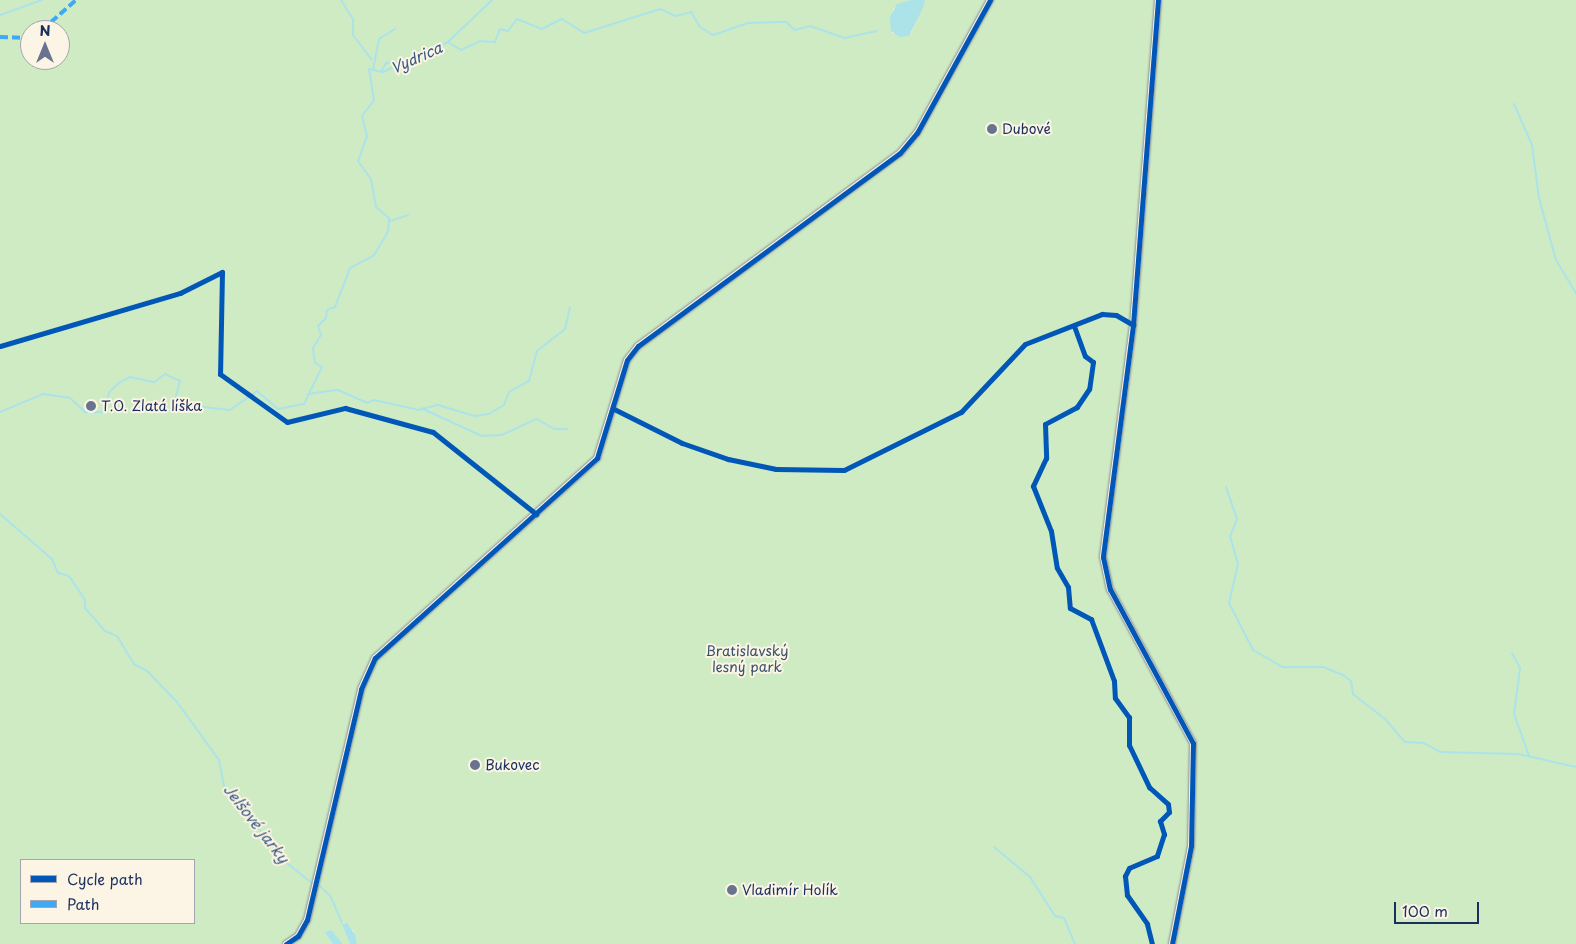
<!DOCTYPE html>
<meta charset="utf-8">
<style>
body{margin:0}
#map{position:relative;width:1576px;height:944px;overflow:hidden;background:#f7f3ea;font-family:"Playpen Sans",sans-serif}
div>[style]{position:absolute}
.green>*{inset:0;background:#cfebc4}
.water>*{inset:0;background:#ace3e9}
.stream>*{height:2px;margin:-1px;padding:0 1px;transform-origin:1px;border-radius:1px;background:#ace3e9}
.roads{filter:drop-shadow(0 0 1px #8a8c91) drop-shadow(0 0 1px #8a8c91)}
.minor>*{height:6px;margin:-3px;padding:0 3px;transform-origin:3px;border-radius:3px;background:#f5f2ec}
.quiet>*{height:4px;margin-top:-2px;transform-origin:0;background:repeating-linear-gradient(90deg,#3fa9f5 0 8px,transparent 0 12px)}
.cycleway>*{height:5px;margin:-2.5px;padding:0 2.5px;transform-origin:2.5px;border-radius:2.5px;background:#0057b8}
.dots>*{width:14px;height:14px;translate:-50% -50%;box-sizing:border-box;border:2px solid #fcf5e5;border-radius:50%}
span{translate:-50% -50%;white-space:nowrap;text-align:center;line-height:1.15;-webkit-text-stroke:4px #fcf5e5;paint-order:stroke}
.poi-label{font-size:14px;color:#1b2f5e}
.left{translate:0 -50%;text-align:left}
.park-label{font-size:14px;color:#39536c}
.water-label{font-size:15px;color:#375a80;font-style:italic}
.legend{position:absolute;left:20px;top:859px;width:175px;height:65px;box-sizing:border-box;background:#fcf5e5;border:1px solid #a2a6af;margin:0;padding:6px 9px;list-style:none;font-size:15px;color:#1b2f5e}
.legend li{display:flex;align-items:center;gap:10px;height:25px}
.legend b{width:25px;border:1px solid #a2a6af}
.north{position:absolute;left:20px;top:20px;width:50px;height:50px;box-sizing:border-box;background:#fcf5e5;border:1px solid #a2a6af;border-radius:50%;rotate:0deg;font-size:14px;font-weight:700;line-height:20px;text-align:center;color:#1b2f5e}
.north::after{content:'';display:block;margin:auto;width:18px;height:22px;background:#68748f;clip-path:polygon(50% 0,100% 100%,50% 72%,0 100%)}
.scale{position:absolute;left:1394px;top:902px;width:85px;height:22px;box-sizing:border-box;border:2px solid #1b2f5e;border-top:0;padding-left:6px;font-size:15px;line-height:18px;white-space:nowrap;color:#1b2f5e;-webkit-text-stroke:4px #fcf5e5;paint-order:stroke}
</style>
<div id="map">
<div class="green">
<i style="clip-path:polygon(evenodd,0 0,911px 0,893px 9px,892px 33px,911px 33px,925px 0,1576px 0,1576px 944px,357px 944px,354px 931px,343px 922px,350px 944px,343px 944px,329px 930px,325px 933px,333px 944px,0 944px,0 0,30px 30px,60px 30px,60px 60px,30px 60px,30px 30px,0 0,21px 860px,194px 860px,194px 923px,21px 923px,21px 860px)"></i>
</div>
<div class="water">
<i style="clip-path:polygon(911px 0,925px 0,923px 8px,909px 36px,900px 37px,891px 31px,890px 17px,897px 4px)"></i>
<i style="clip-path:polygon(347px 923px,355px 934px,357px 944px,350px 944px,342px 924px)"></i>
<i style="clip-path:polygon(329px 930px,332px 931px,343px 944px,333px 944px,325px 933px)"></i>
</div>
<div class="stream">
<i style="left:341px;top:0;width:22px;rotate:58deg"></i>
<i style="left:353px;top:19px;width:16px;rotate:90deg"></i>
<i style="left:353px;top:35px;width:31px;rotate:53deg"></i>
<i style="left:0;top:15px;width:45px;rotate:-19.7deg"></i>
<i style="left:449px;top:41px;width:59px;rotate:-43.6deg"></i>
<i style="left:373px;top:70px;width:32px;rotate:-79deg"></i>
<i style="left:379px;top:39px;width:19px;rotate:-32deg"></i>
<i style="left:381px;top:72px;width:10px;rotate:-61deg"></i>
<i style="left:386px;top:63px;width:14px;rotate:-4deg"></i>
<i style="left:1514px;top:104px;width:45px;rotate:66.3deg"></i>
<i style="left:1532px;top:145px;width:53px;rotate:82.5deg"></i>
<i style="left:1539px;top:198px;width:64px;rotate:74.7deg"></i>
<i style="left:1556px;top:260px;width:39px;rotate:59deg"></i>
<i style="left:390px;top:221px;width:19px;rotate:-18deg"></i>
<i style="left:308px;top:394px;width:30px;rotate:-8deg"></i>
<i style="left:338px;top:390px;width:32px;rotate:24deg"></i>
<i style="left:367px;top:403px;width:8px;rotate:-23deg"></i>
<i style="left:374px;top:400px;width:46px;rotate:12.5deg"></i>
<i style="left:419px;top:410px;width:20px;rotate:-15deg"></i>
<i style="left:438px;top:405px;width:39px;rotate:17deg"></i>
<i style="left:475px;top:416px;width:14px;rotate:-8deg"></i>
<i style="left:489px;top:414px;width:17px;rotate:-31deg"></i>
<i style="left:504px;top:405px;width:14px;rotate:-69deg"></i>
<i style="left:509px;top:392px;width:23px;rotate:-29deg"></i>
<i style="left:529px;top:381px;width:31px;rotate:-75deg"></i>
<i style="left:537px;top:351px;width:36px;rotate:-38deg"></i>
<i style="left:565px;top:329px;width:22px;rotate:-77deg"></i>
<i style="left:421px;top:408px;width:67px;rotate:24.7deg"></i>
<i style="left:482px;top:436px;width:20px;rotate:-3deg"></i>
<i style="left:502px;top:435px;width:38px;rotate:-25deg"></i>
<i style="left:537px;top:419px;width:20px;rotate:30deg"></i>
<i style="left:554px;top:429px;width:13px"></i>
<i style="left:0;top:412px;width:47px;rotate:-22.7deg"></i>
<i style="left:43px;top:394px;width:27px;rotate:8deg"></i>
<i style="left:70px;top:398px;width:21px;rotate:43deg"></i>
<i style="left:85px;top:412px;width:17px"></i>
<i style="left:102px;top:412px;width:22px;rotate:-69deg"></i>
<i style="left:110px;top:391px;width:12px;rotate:-42deg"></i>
<i style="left:119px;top:383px;width:13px;rotate:-29deg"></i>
<i style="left:130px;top:377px;width:25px;rotate:12deg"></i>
<i style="left:154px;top:382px;width:14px;rotate:-36deg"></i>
<i style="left:165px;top:374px;width:17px;rotate:25deg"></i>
<i style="left:180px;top:381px;width:16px;rotate:105deg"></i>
<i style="left:176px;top:396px;width:14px;rotate:39deg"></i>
<i style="left:187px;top:405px;width:43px;rotate:6.6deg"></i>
<i style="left:230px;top:410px;width:33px;rotate:-35deg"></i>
<i style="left:257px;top:391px;width:28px;rotate:41deg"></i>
<i style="left:278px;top:409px;width:26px;rotate:-11deg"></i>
<i style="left:304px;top:404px;width:41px;rotate:-64.1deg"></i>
<i style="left:322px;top:367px;width:8px;rotate:-150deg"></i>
<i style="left:315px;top:363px;width:15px;rotate:-98deg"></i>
<i style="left:313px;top:348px;width:15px;rotate:-58deg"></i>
<i style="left:321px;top:335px;width:9px;rotate:-108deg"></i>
<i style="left:318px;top:326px;width:11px;rotate:-45deg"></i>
<i style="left:326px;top:318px;width:8px;rotate:-83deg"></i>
<i style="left:327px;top:310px;width:9px;rotate:-21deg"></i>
<i style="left:335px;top:307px;width:42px;rotate:-69deg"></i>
<i style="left:350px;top:268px;width:27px;rotate:-28deg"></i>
<i style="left:374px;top:255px;width:27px;rotate:-59deg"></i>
<i style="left:388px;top:232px;width:14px;rotate:-86deg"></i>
<i style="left:389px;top:218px;width:17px;rotate:-140deg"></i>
<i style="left:376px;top:207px;width:28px;rotate:-100deg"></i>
<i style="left:371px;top:179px;width:22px;rotate:-126deg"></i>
<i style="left:358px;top:161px;width:27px;rotate:-70deg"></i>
<i style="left:367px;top:136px;width:21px;rotate:-104deg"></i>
<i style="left:362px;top:116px;width:20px;rotate:-53deg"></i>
<i style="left:374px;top:100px;width:31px;rotate:-99deg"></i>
<i style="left:369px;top:69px;width:14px;rotate:12deg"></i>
<i style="left:383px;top:72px;width:72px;rotate:-24.8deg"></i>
<i style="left:448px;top:42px;width:15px;rotate:32deg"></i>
<i style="left:461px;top:50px;width:21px;rotate:-25deg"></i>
<i style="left:480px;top:41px;width:15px;rotate:4deg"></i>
<i style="left:495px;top:42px;width:14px;rotate:-69deg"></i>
<i style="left:500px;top:29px;width:8px;rotate:14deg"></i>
<i style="left:508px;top:31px;width:15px;rotate:-53deg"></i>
<i style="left:517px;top:19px;width:27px;rotate:22deg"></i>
<i style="left:542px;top:29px;width:22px;rotate:-27deg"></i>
<i style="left:562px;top:19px;width:26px;rotate:32deg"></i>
<i style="left:584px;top:33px;width:80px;rotate:-17.5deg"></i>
<i style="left:660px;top:9px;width:17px;rotate:24deg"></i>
<i style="left:676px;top:16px;width:16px;rotate:-15deg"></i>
<i style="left:691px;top:12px;width:17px;rotate:59deg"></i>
<i style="left:700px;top:27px;width:15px;rotate:32deg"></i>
<i style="left:713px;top:35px;width:37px;rotate:-19deg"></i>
<i style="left:748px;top:23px;width:38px;rotate:-2deg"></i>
<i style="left:786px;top:22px;width:12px;rotate:42deg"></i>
<i style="left:795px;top:30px;width:16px;rotate:-15deg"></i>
<i style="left:810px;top:26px;width:36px;rotate:19deg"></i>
<i style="left:844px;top:38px;width:34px;rotate:-12deg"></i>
<i style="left:1226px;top:487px;width:34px;rotate:71deg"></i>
<i style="left:1237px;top:519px;width:18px;rotate:112deg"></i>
<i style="left:1230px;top:536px;width:29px;rotate:74deg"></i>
<i style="left:1238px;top:564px;width:40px;rotate:103deg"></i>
<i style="left:1229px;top:603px;width:53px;rotate:62.9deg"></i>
<i style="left:1253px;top:650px;width:34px;rotate:30deg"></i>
<i style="left:1283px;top:667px;width:40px"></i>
<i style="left:1323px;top:667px;width:22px;rotate:22deg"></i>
<i style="left:1343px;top:675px;width:10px;rotate:37deg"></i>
<i style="left:1351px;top:681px;width:13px;rotate:81deg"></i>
<i style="left:1353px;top:694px;width:41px;rotate:38deg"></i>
<i style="left:1385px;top:719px;width:30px;rotate:49deg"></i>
<i style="left:1405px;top:742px;width:19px;rotate:3deg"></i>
<i style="left:1424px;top:743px;width:18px;rotate:29deg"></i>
<i style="left:1440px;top:752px;width:78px;rotate:1.5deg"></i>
<i style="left:1518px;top:754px;width:59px;rotate:12.6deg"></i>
<i style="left:0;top:514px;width:69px;rotate:40.9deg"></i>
<i style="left:52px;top:559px;width:15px;rotate:67deg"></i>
<i style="left:58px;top:573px;width:11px;rotate:15deg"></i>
<i style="left:69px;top:576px;width:29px;rotate:56deg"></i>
<i style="left:85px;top:600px;width:8px;rotate:90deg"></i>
<i style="left:85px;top:608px;width:30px;rotate:49deg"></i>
<i style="left:105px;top:631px;width:13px;rotate:23deg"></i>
<i style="left:117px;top:636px;width:33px;rotate:59deg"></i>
<i style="left:134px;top:664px;width:15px;rotate:28deg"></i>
<i style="left:147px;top:671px;width:43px;rotate:45.9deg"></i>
<i style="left:177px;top:702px;width:72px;rotate:54.1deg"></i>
<i style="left:219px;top:760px;width:26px;rotate:79deg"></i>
<i style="left:224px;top:786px;width:99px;rotate:50.7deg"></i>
<i style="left:287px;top:863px;width:33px;rotate:39deg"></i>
<i style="left:1512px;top:653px;width:17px;rotate:62deg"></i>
<i style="left:1520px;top:668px;width:46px;rotate:97.4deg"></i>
<i style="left:1514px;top:714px;width:45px;rotate:70.3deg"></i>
<i style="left:994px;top:847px;width:47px;rotate:39.8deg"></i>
<i style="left:1030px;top:877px;width:46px;rotate:57.3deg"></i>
<i style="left:1055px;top:916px;width:9px;rotate:13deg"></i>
<i style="left:1064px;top:918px;width:28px;rotate:67deg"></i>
<i style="left:319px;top:885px;width:17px;rotate:45deg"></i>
<i style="left:331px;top:897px;width:28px;rotate:67deg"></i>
</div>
<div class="roads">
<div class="minor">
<i style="left:1158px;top:0;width:326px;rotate:94.4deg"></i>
<i style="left:1133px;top:325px;width:234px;rotate:97.4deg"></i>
<i style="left:1103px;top:557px;width:33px;rotate:78deg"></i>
<i style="left:1110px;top:589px;width:175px;rotate:61.7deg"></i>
<i style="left:1193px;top:743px;width:103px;rotate:91.1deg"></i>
<i style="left:1191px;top:846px;width:100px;rotate:101deg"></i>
<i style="left:286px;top:944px;width:14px;rotate:-34deg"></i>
<i style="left:298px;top:936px;width:18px;rotate:-61deg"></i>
<i style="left:307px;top:920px;width:237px;rotate:-76.8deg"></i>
<i style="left:361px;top:689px;width:34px;rotate:-66deg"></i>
<i style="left:375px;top:658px;width:299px;rotate:-42deg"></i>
<i style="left:597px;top:458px;width:102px;rotate:-73deg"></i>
<i style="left:627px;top:360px;width:18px;rotate:-52deg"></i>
<i style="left:638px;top:346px;width:325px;rotate:-36.4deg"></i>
<i style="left:900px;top:153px;width:26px;rotate:-50deg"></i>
<i style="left:917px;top:133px;width:152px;rotate:-61.2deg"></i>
</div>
</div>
<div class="quiet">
<i style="left:42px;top:30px;width:45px;rotate:-41.4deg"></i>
<i style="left:0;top:37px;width:30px;rotate:2deg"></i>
</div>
<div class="cycleway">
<i style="left:1158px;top:0;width:326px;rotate:94.4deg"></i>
<i style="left:1133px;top:325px;width:234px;rotate:97.4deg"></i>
<i style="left:1103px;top:557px;width:33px;rotate:78deg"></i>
<i style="left:1110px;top:589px;width:175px;rotate:61.7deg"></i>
<i style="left:1193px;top:743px;width:103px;rotate:91.1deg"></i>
<i style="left:1191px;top:846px;width:100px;rotate:101deg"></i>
<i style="left:1074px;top:326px;width:32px;rotate:70deg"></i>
<i style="left:1085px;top:356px;width:10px;rotate:37deg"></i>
<i style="left:1093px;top:362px;width:27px;rotate:98deg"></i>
<i style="left:1089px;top:389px;width:22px;rotate:124deg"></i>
<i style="left:1077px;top:407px;width:36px;rotate:152deg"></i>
<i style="left:1045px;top:424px;width:34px;rotate:88deg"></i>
<i style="left:1046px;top:458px;width:31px;rotate:115deg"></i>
<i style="left:1033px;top:486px;width:48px;rotate:68.2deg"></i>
<i style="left:1051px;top:531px;width:37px;rotate:81deg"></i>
<i style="left:1057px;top:568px;width:22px;rotate:60deg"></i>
<i style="left:1068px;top:587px;width:21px;rotate:85deg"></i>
<i style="left:1070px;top:608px;width:24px;rotate:28deg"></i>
<i style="left:1091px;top:619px;width:66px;rotate:69.6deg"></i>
<i style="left:1114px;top:681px;width:17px;rotate:87deg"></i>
<i style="left:1115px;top:698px;width:24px;rotate:54deg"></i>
<i style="left:1129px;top:717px;width:28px;rotate:90deg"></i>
<i style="left:1129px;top:745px;width:47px;rotate:64.5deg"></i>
<i style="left:1149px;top:787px;width:25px;rotate:42deg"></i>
<i style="left:1168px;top:804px;width:8px;rotate:83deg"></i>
<i style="left:1169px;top:812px;width:13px;rotate:135deg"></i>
<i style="left:1160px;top:821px;width:14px;rotate:73deg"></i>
<i style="left:1164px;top:834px;width:23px;rotate:108deg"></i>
<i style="left:1157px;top:856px;width:30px;rotate:157deg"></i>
<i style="left:1129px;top:868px;width:9px;rotate:117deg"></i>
<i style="left:1125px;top:876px;width:19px;rotate:84deg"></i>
<i style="left:1127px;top:895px;width:35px;rotate:55deg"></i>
<i style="left:1147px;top:924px;width:21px;rotate:76deg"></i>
<i style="left:0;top:346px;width:188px;rotate:-16.4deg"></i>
<i style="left:180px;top:293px;width:47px;rotate:-26.6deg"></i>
<i style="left:222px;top:272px;width:102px;rotate:91.1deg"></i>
<i style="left:220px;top:374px;width:82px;rotate:35.6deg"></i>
<i style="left:287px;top:422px;width:60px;rotate:-13.6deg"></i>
<i style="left:345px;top:408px;width:91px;rotate:15.3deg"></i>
<i style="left:433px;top:432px;width:132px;rotate:38.5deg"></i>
<i style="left:614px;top:409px;width:76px;rotate:26.6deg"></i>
<i style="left:682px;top:443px;width:49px;rotate:19.2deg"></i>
<i style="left:728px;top:459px;width:49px;rotate:11.8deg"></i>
<i style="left:776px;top:469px;width:68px;rotate:0.8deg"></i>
<i style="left:844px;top:470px;width:131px;rotate:-26.4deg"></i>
<i style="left:961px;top:412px;width:93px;rotate:-46.7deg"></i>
<i style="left:1025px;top:344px;width:83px;rotate:-21.3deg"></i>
<i style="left:1102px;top:314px;width:14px;rotate:4deg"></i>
<i style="left:1116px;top:315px;width:20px;rotate:30deg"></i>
<i style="left:286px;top:944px;width:14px;rotate:-34deg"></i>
<i style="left:298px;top:936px;width:18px;rotate:-61deg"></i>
<i style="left:307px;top:920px;width:237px;rotate:-76.8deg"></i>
<i style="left:361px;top:689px;width:34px;rotate:-66deg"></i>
<i style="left:375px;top:658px;width:299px;rotate:-42deg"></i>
<i style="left:597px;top:458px;width:102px;rotate:-73deg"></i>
<i style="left:627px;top:360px;width:18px;rotate:-52deg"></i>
<i style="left:638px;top:346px;width:325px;rotate:-36.4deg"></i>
<i style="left:900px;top:153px;width:26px;rotate:-50deg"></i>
<i style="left:917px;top:133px;width:152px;rotate:-61.2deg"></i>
</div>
<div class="dots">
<i style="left:992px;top:129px;background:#68748f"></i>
<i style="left:91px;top:406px;background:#68748f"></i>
<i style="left:475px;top:765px;background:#68748f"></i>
<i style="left:732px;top:890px;background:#68748f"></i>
</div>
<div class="poi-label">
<span class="left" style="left:1002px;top:129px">Dubové</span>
<span class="left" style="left:101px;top:406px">T.O. Zlatá líška</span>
<span class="left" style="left:485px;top:765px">Bukovec</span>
<span class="left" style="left:742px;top:890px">Vladimír Holík</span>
</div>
<div class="park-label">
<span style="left:747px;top:659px">Bratislavský<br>lesný park</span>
</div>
<div class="water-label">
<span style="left:416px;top:57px;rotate:-24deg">Vydrica</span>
<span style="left:257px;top:823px;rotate:52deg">Jelšové jarky</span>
</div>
<ul class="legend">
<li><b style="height:6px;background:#0057b8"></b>Cycle path</li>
<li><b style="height:6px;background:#3fa9f5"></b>Path</li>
</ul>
<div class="north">N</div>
<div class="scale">100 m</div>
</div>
